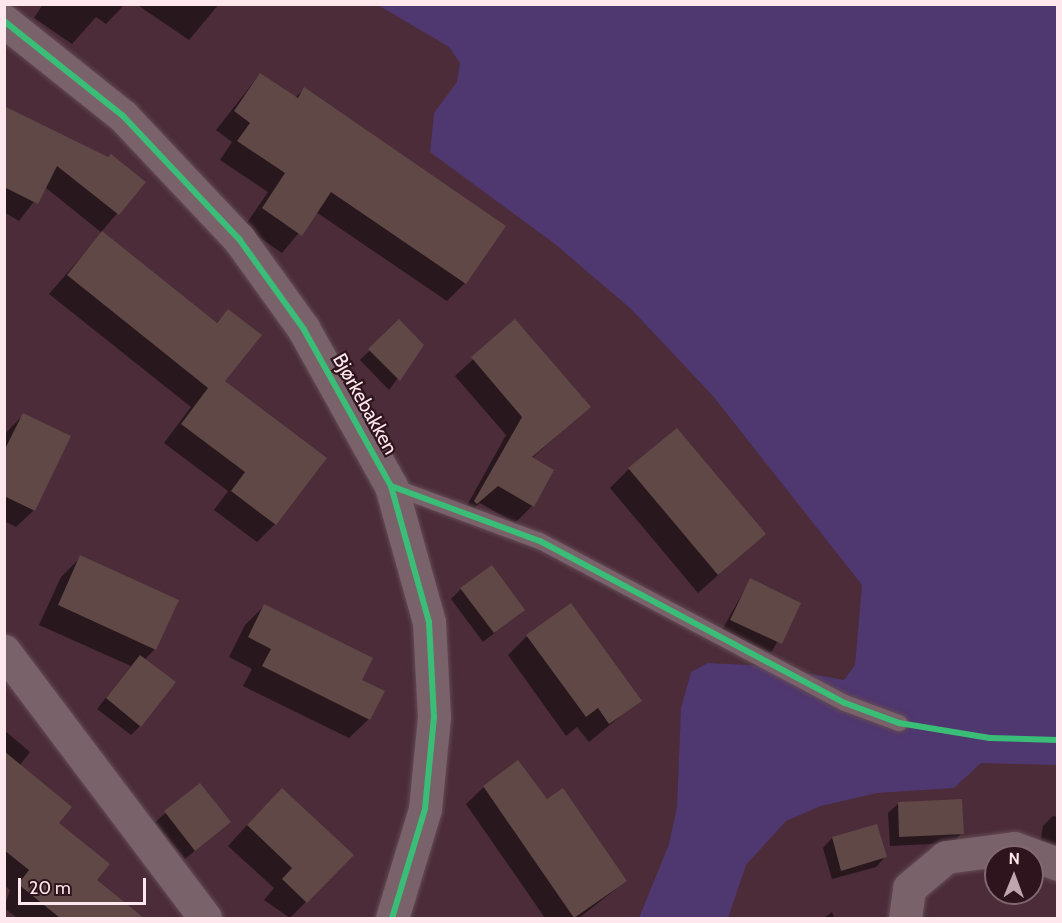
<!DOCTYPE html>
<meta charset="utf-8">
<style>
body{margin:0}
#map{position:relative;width:1062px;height:923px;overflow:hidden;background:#4b2c38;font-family:Cabin,sans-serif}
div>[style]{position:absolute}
.green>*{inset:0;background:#4f376f}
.shadow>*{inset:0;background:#0007}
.building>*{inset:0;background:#5f4846}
.roads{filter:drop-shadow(0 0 2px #644b55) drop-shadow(0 0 2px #644b55)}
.service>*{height:16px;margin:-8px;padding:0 8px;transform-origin:8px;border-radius:8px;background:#7a626a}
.minor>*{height:33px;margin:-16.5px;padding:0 16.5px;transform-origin:16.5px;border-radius:16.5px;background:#7a626a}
.cycleway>*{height:6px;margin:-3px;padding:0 3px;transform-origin:3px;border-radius:3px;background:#3abd76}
span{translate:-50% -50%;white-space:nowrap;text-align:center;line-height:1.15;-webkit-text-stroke:4.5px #2e141d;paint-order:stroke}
.street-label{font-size:20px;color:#fee7ed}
.frame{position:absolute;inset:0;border:6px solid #fee7ed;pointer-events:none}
.north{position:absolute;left:984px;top:845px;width:60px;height:60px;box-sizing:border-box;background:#2e141d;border:2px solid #816870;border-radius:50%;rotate:1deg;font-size:16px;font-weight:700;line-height:24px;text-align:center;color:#fee7ed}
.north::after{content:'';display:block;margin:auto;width:21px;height:27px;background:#bfa6ae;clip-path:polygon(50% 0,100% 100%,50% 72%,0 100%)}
.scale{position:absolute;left:18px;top:878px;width:128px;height:27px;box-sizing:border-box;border:3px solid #fee7ed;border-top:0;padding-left:8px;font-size:18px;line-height:21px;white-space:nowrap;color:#fee7ed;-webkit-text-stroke:4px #2e141d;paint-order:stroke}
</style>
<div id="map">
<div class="green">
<i style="clip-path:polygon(378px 5px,1057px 5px,1057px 765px,981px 763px,954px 788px,877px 793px,821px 806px,786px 821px,746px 865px,728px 918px,639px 918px,669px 844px,677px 807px,681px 708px,691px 672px,708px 663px,767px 666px,844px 680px,855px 665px,862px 585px,713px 396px,631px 309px,555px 244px,430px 152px,434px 113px,457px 82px,460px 63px,449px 47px)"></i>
</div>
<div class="shadow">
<i style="clip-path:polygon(43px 4px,125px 4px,106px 24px,96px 17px,72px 44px,34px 18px)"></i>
<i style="clip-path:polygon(136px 4px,219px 4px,189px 40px)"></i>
<i style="clip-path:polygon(260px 74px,295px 98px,304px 89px,465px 283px,447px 301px,316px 212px,282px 253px,244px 227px,268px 192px,220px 160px,232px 142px,216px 130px)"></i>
<i style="clip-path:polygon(4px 108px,144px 182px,101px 232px,216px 323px,228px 311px,223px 382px,275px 524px,257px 542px,214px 510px,228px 491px,164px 443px,191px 407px,49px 294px,102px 233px,45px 187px,19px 221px,4px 212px)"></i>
<i style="clip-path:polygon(515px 321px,589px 407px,531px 459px,532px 506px,515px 523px,480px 503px,459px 520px,506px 435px,455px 376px)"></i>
<i style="clip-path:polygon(399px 322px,422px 345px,389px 390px,360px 360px)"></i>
<i style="clip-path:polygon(23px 415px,34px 510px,16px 527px,4px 521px,4px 435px)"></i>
<i style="clip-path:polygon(629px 469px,764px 534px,698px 593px,610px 488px)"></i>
<i style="clip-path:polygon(81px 557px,155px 649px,144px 660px,140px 726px,131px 735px,97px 709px,131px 666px,39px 625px,61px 577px)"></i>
<i style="clip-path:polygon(750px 580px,799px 603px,771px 653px,722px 630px)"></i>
<i style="clip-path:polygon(461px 589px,523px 610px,483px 642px,451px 599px)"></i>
<i style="clip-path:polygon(264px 606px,360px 681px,369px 719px,349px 738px,243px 686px,252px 669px,229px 657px,245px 625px)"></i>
<i style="clip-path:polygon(527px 636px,640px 700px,589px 742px,577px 727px,566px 736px,508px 655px)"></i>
<i style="clip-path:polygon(4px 730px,30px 752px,20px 765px,95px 880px,139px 918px,17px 918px,4px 908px,10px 890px,4px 885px)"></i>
<i style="clip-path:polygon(199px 785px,229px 822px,185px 859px,155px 822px)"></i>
<i style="clip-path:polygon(484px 787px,547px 802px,626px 881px,579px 918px,545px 918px,466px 804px)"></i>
<i style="clip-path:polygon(898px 804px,962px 833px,952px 843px,890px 846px,888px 813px)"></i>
<i style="clip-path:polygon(262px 809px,352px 855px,290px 918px,264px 900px,274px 888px,228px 846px)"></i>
<i style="clip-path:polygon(1053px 816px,1058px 817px,1058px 860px,1039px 850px,1043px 826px)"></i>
<i style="clip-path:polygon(832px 838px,885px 857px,876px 867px,832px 879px,823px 848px)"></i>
<i style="clip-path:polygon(832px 912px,834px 918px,824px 918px)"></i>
</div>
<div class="building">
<i style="clip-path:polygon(260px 73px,298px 98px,304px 87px,506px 226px,466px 284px,331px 192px,302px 236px,262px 208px,285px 173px,237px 141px,250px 123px,234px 111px)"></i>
<i style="clip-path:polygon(4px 106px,108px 157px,111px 154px,146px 182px,119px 215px,57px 166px,38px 204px,4px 187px)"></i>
<i style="clip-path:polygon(102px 231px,217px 323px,228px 309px,262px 335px,225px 381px,327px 458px,276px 525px,231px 491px,245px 472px,181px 424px,208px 388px,67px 275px)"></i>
<i style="clip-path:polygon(399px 319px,424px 345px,400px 381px,368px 349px)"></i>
<i style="clip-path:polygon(515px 319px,591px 407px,532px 457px,554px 470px,534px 507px,498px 486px,477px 504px,474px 501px,522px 417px,471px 357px)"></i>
<i style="clip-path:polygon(23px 413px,71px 436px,35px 511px,4px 496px,4px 451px)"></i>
<i style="clip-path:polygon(677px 428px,766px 534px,718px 575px,628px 468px)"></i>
<i style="clip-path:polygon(80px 555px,179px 600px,156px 650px,58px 605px)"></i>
<i style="clip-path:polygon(492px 565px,525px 610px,494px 633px,460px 588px)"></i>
<i style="clip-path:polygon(750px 578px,801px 603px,782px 644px,730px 620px)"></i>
<i style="clip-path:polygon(571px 603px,642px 701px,609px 724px,598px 708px,586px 717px,526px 635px)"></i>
<i style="clip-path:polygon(264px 604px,373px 658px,362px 680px,385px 691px,370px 720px,262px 666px,271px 649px,248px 637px)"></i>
<i style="clip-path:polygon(140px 655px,176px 682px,141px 727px,106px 698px)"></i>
<i style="clip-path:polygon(4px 751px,72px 807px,59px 823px,110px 864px,97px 880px,144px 918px,60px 918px,18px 884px,29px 870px,4px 850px)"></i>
<i style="clip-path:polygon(518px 760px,547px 799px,563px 788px,627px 881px,574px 918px,483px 786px)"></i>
<i style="clip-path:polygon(200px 783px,231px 822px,195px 851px,164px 811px)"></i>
<i style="clip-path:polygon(282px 788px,354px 855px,307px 903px,282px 879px,292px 868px,247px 825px)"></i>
<i style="clip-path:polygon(962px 799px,964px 834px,899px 837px,898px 802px)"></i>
<i style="clip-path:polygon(877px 824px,887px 857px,841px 871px,832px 837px)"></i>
</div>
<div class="roads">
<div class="service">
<i style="left:391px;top:486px;width:159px;rotate:20.3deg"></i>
<i style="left:540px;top:541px;width:345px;rotate:28deg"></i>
<i style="left:845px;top:703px;width:58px;rotate:20.3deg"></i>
</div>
<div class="minor">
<i style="left:4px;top:21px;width:152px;rotate:38.6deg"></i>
<i style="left:123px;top:116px;width:169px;rotate:46.7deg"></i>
<i style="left:239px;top:239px;width:110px;rotate:54.3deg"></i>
<i style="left:303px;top:328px;width:181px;rotate:60.9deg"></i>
<i style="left:391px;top:486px;width:141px;rotate:74.4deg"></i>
<i style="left:429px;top:622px;width:95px;rotate:87deg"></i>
<i style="left:434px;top:717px;width:92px;rotate:95.6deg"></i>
<i style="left:425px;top:809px;width:114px;rotate:106.8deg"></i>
<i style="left:4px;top:651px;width:334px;rotate:53deg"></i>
<i style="left:905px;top:918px;width:30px;rotate:-82deg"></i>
<i style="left:909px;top:888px;width:48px;rotate:-40deg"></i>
<i style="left:946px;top:857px;width:69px;rotate:-7.5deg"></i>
<i style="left:1014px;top:848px;width:47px;rotate:20deg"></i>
</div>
</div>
<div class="cycleway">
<i style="left:4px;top:21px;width:152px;rotate:38.6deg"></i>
<i style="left:123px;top:116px;width:169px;rotate:46.7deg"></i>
<i style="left:239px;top:239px;width:110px;rotate:54.3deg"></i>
<i style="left:303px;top:328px;width:181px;rotate:60.9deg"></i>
<i style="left:391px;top:486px;width:141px;rotate:74.4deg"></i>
<i style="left:429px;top:622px;width:95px;rotate:87deg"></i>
<i style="left:434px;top:717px;width:92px;rotate:95.6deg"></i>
<i style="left:425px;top:809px;width:114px;rotate:106.8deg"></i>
<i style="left:391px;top:486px;width:159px;rotate:20.3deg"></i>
<i style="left:540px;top:541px;width:345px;rotate:28deg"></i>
<i style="left:845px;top:703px;width:58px;rotate:20.3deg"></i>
<i style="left:899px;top:723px;width:92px;rotate:9.4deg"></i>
<i style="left:990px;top:738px;width:68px;rotate:1.7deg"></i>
</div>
<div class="street-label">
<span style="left:365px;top:404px;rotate:61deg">Bjørkebakken</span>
</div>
<div class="frame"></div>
<div class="north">N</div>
<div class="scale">20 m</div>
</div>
